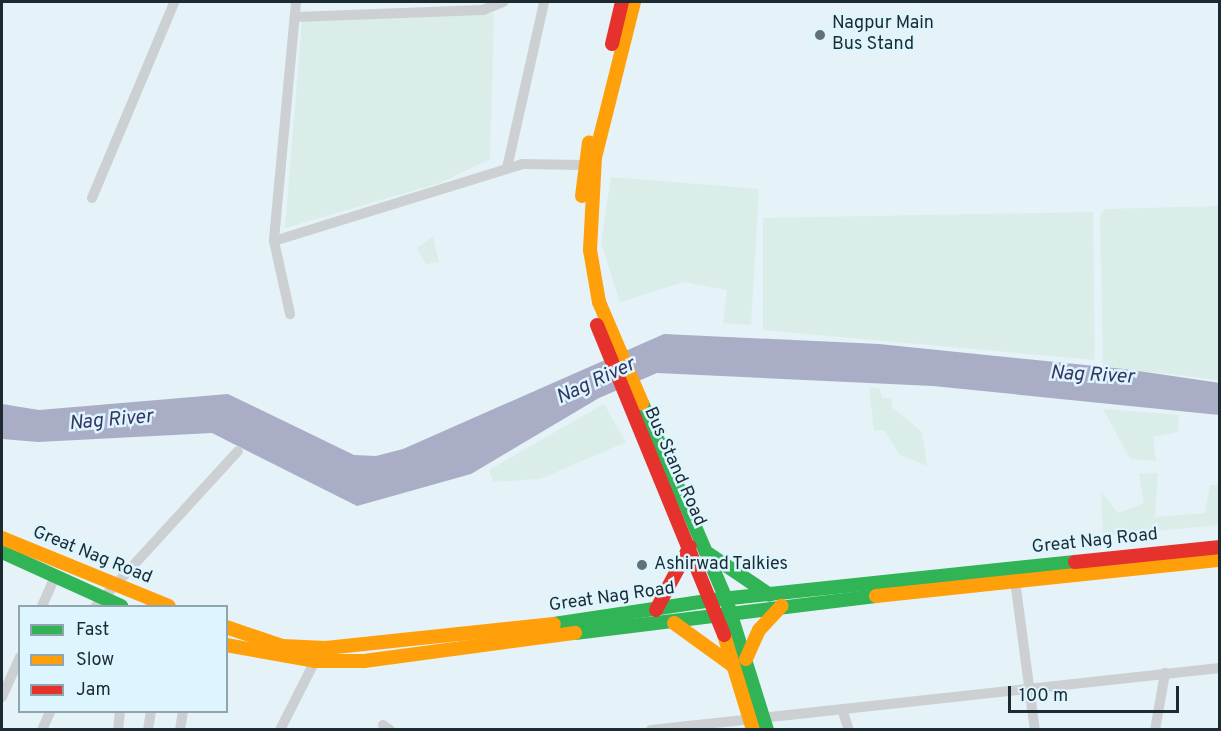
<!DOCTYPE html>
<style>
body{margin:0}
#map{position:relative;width:1221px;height:731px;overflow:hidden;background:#e5f2f7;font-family:Overpass,sans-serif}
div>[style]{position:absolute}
.green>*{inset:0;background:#dbede9}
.water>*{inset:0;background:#aaadc6}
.street>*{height:10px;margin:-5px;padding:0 5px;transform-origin:5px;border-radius:5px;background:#ccd0d3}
.fast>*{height:14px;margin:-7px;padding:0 7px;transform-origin:7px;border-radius:7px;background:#30b455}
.slow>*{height:14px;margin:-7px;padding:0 7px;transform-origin:7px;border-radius:7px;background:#ff9f0a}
.jam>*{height:14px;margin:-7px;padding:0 7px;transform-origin:7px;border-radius:7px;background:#e5322d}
.dots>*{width:16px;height:16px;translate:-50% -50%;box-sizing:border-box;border:3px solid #ddf5ff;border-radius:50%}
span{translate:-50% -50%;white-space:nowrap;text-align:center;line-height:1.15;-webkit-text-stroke:5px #ddf5ff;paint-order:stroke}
.poi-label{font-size:18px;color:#1b2b31}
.left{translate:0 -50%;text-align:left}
.street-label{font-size:18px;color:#1b2b31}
.water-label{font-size:20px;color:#383563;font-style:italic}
.frame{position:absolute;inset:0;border:3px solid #1b2b31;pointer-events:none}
.legend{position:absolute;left:18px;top:605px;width:210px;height:108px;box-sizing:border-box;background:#ddf5ff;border:2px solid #8fa4ad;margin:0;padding:8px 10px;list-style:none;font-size:18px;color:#1b2b31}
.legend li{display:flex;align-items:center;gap:12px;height:30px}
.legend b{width:30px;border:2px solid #8fa4ad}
.scale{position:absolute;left:1008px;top:686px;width:171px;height:27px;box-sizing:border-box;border:3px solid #1b2b31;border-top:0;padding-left:8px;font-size:18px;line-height:21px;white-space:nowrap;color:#1b2b31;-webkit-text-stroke:4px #ddf5ff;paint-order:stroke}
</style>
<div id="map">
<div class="green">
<i style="clip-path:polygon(494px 13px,490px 159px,440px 183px,285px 228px,302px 21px)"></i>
<i style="clip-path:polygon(611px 177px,759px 189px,751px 325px,723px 323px,727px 290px,684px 282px,620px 302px,601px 243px)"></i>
<i style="clip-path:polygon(1219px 206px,1219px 380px,1103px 366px,1100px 216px,1105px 209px)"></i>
<i style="clip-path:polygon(1093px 212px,1095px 360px,763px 330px,763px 218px)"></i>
<i style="clip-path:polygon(433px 236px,439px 262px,426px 264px,417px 248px)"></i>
<i style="clip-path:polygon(869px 387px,880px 389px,882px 398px,891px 398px,892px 407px,922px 432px,927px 466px,899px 454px,884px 430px,874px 431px)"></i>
<i style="clip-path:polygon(604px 404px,626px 442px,540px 479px,493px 482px,489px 470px)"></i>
<i style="clip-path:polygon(1103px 409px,1179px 415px,1178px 432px,1153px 437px,1156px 461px,1130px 459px)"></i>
<i style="clip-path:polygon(1158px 473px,1155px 517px,1205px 513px,1210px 485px,1219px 485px,1219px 525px,1103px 536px,1101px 491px,1118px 513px,1144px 503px,1139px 474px)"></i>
</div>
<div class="water">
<i style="clip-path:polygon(664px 334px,879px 344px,1125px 369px,1220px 383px,1219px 415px,933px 386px,657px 373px,599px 398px,471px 474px,357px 506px,212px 433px,38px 442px,2px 439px,2px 404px,39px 410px,228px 394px,354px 455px,376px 456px,403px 449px)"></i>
</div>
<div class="street">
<i style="left:296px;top:2px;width:240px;rotate:95.3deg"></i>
<i style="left:274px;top:241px;width:260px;rotate:-17.2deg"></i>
<i style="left:522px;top:164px;width:60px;rotate:1deg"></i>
<i style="left:295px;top:17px;width:188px;rotate:-2.1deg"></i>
<i style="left:483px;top:10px;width:22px;rotate:-22deg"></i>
<i style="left:507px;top:168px;width:170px;rotate:-77.4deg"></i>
<i style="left:92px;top:198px;width:212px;rotate:-67.2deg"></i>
<i style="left:274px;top:241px;width:75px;rotate:77.6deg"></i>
<i style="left:1015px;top:581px;width:150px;rotate:82.4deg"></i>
<i style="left:42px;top:606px;width:32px;rotate:-66deg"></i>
<i style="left:96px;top:606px;width:210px;rotate:-47.5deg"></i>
<i style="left:2px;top:697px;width:44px;rotate:-65.8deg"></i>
<i style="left:843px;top:712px;width:19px;rotate:72deg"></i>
<i style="left:383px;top:725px;width:9px;rotate:36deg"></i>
<i style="left:42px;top:730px;width:20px;rotate:-66deg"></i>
<i style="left:118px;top:730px;width:18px;rotate:-84deg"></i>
<i style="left:148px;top:730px;width:18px;rotate:-81deg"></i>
<i style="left:180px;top:730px;width:18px;rotate:-81deg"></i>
<i style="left:280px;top:730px;width:77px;rotate:-63.1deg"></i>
<i style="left:651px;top:730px;width:572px;rotate:-6.22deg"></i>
<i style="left:1155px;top:730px;width:58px;rotate:-80deg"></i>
</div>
<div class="fast">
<i style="left:642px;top:403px;width:213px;rotate:66.8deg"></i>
<i style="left:726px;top:599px;width:137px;rotate:72.6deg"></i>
<i style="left:2px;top:552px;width:131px;rotate:24.4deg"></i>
<i style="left:709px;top:554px;width:73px;rotate:33.9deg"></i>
<i style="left:554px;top:624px;width:160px;rotate:-8.6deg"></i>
<i style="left:712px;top:600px;width:365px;rotate:-6deg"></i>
<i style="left:575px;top:633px;width:303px;rotate:-7deg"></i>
</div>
<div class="slow">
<i style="left:634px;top:2px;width:160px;rotate:104.1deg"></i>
<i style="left:595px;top:157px;width:93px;rotate:93.1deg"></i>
<i style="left:590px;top:250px;width:53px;rotate:80.2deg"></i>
<i style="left:599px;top:302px;width:110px;rotate:66.9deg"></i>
<i style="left:582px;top:196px;width:54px;rotate:-82.6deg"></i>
<i style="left:2px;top:538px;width:180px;rotate:22.2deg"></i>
<i style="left:876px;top:596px;width:346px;rotate:-6deg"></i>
<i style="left:674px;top:623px;width:72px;rotate:35.9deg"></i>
<i style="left:226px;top:627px;width:59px;rotate:18.7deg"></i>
<i style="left:282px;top:646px;width:44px;rotate:2.6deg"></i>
<i style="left:326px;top:648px;width:229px;rotate:-6deg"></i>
<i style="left:724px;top:635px;width:99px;rotate:73deg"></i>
<i style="left:226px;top:645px;width:90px;rotate:10.2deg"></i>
<i style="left:315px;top:661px;width:49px"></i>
<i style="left:364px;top:661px;width:213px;rotate:-7.6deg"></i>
<i style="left:746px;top:659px;width:32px;rotate:-66deg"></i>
<i style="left:759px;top:630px;width:33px;rotate:-47deg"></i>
</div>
<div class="jam">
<i style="left:612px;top:44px;width:43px;rotate:-76.6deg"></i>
<i style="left:597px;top:325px;width:335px;rotate:67.7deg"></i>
<i style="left:1075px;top:562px;width:146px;rotate:-5.9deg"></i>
<i style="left:656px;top:610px;width:72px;rotate:-62deg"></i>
</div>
<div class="dots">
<i style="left:820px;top:35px;background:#627176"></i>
<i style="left:642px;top:565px;background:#627176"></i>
</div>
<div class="poi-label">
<span class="left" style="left:832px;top:35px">Nagpur Main<br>Bus Stand</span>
<span class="left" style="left:654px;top:565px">Ashirwad Talkies</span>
</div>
<div class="street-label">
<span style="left:674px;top:467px;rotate:66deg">Bus Stand Road</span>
<span style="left:1095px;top:542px;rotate:-6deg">Great Nag Road</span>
<span style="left:92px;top:556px;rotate:22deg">Great Nag Road</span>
<span style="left:612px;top:598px;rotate:-8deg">Great Nag Road</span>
</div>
<div class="water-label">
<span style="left:1092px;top:376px;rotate:3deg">Nag River</span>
<span style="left:596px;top:382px;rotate:-25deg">Nag River</span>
<span style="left:111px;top:421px;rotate:-5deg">Nag River</span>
</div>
<div class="frame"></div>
<ul class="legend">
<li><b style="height:8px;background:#30b455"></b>Fast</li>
<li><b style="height:8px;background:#ff9f0a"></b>Slow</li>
<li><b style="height:8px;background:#e5322d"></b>Jam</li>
</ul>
<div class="scale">100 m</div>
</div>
